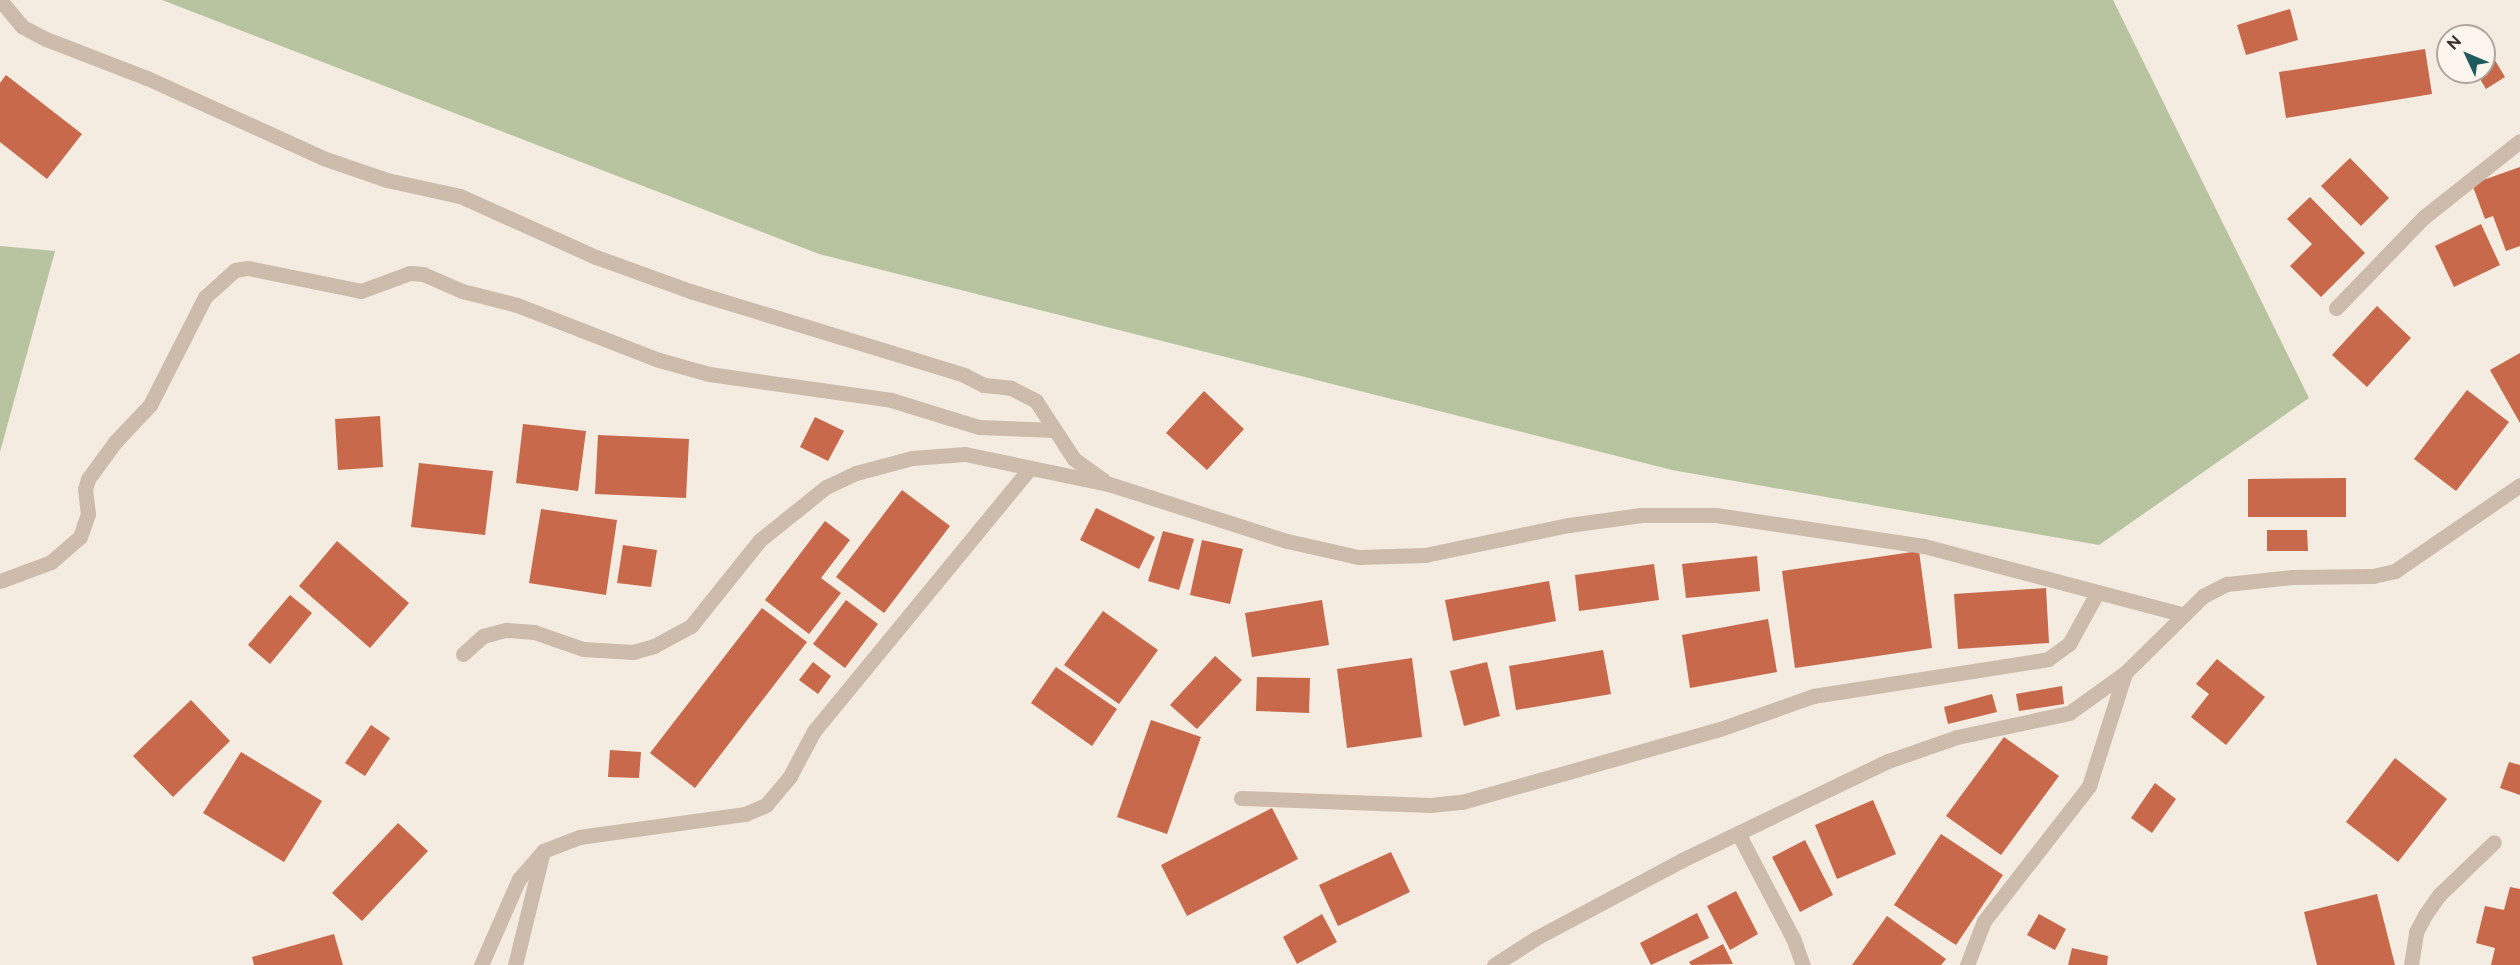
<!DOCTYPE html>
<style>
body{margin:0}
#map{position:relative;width:2520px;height:965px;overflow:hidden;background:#f4ebe1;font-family:Raleway,sans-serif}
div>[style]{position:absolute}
.green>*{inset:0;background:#b8c4a0}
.building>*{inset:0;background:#c8694b}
.minor>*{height:15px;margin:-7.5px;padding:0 7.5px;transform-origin:7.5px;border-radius:7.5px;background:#cdbbac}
.tertiary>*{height:15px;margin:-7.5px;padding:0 7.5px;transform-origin:7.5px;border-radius:7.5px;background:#cdbbac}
span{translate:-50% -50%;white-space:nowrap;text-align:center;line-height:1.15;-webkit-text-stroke:5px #fbf5ee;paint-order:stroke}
.north{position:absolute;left:2436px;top:24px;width:60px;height:60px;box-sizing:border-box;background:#fbf5ee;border:2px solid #aea6a0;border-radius:50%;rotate:314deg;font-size:16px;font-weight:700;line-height:24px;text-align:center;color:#3b302b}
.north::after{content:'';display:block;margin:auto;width:21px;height:27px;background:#1f5a5e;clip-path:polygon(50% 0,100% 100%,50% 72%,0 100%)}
</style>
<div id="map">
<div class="green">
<i style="clip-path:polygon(162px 0,2113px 0,2309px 398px,2099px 545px,1672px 470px,819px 254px)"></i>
<i style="clip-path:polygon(0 246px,55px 251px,0 452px)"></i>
</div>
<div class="building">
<i style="clip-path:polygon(2290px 9px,2298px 40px,2246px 55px,2237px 25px)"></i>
<i style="clip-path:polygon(2484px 42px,2505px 77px,2486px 89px,2476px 72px,2484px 72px)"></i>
<i style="clip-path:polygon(2425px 49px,2432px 94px,2286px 118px,2279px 72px)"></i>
<i style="clip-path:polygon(6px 75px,82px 134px,47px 179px,0 142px,0 83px)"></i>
<i style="clip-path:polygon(2350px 158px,2389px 198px,2361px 226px,2321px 186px)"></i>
<i style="clip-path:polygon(2520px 167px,2520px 246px,2506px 251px,2493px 216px,2485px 219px,2472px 184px)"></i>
<i style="clip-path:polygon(2310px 197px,2365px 253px,2321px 297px,2290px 266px,2312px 244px,2287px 219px)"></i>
<i style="clip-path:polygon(2481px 224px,2500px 265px,2454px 287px,2435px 246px)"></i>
<i style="clip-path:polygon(2377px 306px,2411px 338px,2367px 387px,2332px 355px)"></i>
<i style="clip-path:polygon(2520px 353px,2520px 423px,2490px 370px)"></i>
<i style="clip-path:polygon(2467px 390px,2509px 422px,2456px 491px,2414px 459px)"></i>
<i style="clip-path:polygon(1204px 391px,1244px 429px,1207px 470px,1166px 433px)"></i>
<i style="clip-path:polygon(380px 416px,383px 467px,338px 470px,335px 419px)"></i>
<i style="clip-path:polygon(815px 417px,844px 431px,828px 461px,800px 447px)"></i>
<i style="clip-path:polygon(523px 424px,586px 431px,578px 491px,516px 483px)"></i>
<i style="clip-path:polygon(598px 435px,689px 439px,686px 498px,595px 494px)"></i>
<i style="clip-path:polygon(419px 463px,493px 471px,485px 535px,411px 527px)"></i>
<i style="clip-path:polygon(2346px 478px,2346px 517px,2248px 517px,2248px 479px)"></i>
<i style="clip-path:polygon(902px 490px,950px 526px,884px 613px,836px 577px)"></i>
<i style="clip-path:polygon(1096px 508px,1155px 537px,1139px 569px,1080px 540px)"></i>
<i style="clip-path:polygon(541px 509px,617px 520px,606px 595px,529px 583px)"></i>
<i style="clip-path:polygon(825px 521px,850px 540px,821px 578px,841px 593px,809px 634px,765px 600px)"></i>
<i style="clip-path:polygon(2267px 530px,2307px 530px,2308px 551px,2267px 551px)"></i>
<i style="clip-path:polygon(1163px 531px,1194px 539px,1179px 590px,1148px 581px)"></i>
<i style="clip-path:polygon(1202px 540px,1243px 549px,1230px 604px,1190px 595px)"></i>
<i style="clip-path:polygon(337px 541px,409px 603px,370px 648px,299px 586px)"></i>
<i style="clip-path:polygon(623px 545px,657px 550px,651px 587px,617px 583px)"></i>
<i style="clip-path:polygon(1919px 551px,1932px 648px,1795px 668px,1782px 571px)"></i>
<i style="clip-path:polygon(1757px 556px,1760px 591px,1686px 598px,1682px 564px)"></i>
<i style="clip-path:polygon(1654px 564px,1659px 600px,1579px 611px,1575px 575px)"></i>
<i style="clip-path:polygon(1549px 581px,1556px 621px,1453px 641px,1445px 600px)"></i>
<i style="clip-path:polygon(2046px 588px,2049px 643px,1958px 649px,1954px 594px)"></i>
<i style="clip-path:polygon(290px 595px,312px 613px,270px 664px,248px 645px)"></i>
<i style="clip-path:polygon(846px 600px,878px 624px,845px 668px,813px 644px)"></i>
<i style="clip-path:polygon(1322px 600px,1329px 645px,1252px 657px,1245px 613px)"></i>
<i style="clip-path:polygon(762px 608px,807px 642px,695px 788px,650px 753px)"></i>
<i style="clip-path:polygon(1103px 611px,1158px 650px,1119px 704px,1064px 665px)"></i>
<i style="clip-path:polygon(1768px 619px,1777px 672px,1690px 688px,1682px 635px)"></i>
<i style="clip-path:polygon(1603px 650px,1611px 694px,1516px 710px,1509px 666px)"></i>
<i style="clip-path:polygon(1215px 656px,1242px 680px,1197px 729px,1170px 705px)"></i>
<i style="clip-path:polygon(1412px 658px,1422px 737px,1347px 748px,1337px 669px)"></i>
<i style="clip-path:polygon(2217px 659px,2265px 697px,2226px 745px,2191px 717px,2209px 694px,2196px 684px)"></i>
<i style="clip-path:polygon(813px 662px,831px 676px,818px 694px,799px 680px)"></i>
<i style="clip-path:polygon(1487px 662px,1500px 716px,1464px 726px,1450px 671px)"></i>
<i style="clip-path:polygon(1056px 667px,1117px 709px,1092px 746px,1031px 703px)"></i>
<i style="clip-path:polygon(1257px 677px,1310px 678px,1309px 713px,1256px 711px)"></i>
<i style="clip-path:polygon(2062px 686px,2064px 704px,2019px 711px,2016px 694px)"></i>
<i style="clip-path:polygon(1992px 694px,1997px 712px,1948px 724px,1944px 707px)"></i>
<i style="clip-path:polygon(191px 700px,230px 741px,173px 797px,133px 756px)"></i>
<i style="clip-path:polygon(1151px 720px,1201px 737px,1167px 834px,1117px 817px)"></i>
<i style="clip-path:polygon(371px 725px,390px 738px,365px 776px,345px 763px)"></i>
<i style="clip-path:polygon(2004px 737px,2059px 776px,2001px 855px,1946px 816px)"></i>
<i style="clip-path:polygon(610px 750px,641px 752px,639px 778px,608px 777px)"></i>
<i style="clip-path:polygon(241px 752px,322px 801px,284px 862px,203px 813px)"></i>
<i style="clip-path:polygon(2395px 758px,2447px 799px,2398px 862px,2346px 822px)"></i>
<i style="clip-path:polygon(2509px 762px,2520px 765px,2520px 795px,2500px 788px)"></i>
<i style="clip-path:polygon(2155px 783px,2176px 799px,2152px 833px,2131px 818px)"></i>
<i style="clip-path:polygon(1873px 800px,1896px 854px,1837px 879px,1815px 825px)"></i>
<i style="clip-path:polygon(1272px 808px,1298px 859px,1187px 916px,1161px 865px)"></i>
<i style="clip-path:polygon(398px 823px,428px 851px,362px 921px,332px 893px)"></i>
<i style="clip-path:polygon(1941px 834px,2003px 875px,1956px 945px,1894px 905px)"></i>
<i style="clip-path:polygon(1805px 840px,1833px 895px,1800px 912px,1772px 857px)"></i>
<i style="clip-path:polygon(1391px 852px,1410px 892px,1338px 926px,1319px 885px)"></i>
<i style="clip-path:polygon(2510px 887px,2520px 889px,2520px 965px,2491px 965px,2495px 948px,2476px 943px,2485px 906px,2504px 910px)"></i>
<i style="clip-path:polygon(1736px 891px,1758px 934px,1730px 950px,1707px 906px)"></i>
<i style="clip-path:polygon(2377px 894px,2395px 965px,2317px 965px,2304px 912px)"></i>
<i style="clip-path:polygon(1697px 913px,1709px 938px,1651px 965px,1640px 943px)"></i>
<i style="clip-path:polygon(1322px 914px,1337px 942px,1297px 964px,1283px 937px)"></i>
<i style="clip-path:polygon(2039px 914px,2066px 929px,2055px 950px,2027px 935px)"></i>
<i style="clip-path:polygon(1887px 916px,1946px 959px,1941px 965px,1852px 965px)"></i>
<i style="clip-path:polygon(334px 934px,343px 965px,254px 965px,252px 957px)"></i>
<i style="clip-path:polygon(1723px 944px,1733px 964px,1691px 965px,1689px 962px)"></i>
<i style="clip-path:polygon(2072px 948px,2108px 956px,2107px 965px,2068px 965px)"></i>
</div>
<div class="minor">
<i style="left:0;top:0;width:35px;rotate:50deg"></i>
<i style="left:23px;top:27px;width:26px;rotate:28deg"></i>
<i style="left:46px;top:39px;width:108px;rotate:21.1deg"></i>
<i style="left:147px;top:78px;width:193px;rotate:24.4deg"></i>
<i style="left:323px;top:158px;width:68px;rotate:19deg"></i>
<i style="left:387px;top:180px;width:75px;rotate:12.4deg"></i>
<i style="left:460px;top:196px;width:149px;rotate:24.2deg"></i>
<i style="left:596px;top:257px;width:100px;rotate:19.9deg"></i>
<i style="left:690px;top:291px;width:287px;rotate:17deg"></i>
<i style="left:964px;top:375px;width:22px;rotate:27deg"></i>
<i style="left:984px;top:385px;width:27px;rotate:6deg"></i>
<i style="left:1011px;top:388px;width:28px;rotate:27deg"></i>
<i style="left:1036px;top:401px;width:69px;rotate:56.8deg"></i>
<i style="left:1074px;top:459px;width:36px;rotate:36deg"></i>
<i style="left:2336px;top:308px;width:127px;rotate:-46deg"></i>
<i style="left:2424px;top:217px;width:122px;rotate:-38.4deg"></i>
<i style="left:0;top:581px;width:54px;rotate:-20.4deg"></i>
<i style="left:51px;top:562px;width:38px;rotate:-41deg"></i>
<i style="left:80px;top:537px;width:24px;rotate:-71deg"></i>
<i style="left:88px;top:514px;width:25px;rotate:-97deg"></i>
<i style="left:85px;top:489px;width:10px;rotate:-73deg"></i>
<i style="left:88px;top:479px;width:46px;rotate:-53.9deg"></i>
<i style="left:115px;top:442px;width:51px;rotate:-46.6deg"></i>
<i style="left:150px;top:405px;width:121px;rotate:-63deg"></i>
<i style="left:205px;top:297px;width:40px;rotate:-42deg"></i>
<i style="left:235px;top:270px;width:13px;rotate:-9deg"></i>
<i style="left:248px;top:268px;width:115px;rotate:11.5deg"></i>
<i style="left:361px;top:291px;width:52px;rotate:-20.2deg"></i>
<i style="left:410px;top:273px;width:13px;rotate:4deg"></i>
<i style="left:423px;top:274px;width:43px;rotate:23.6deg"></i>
<i style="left:462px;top:291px;width:57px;rotate:14.3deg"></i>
<i style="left:517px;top:305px;width:152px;rotate:21.2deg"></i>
<i style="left:659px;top:360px;width:52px;rotate:15.6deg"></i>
<i style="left:709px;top:374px;width:184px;rotate:8.1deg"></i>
<i style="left:891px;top:400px;width:92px;rotate:17.1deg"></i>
<i style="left:979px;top:427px;width:76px;rotate:2.3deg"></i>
<i style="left:463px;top:654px;width:27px;rotate:-42deg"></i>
<i style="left:483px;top:636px;width:24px;rotate:-15deg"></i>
<i style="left:506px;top:630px;width:28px;rotate:4deg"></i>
<i style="left:534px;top:632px;width:52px;rotate:19.1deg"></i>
<i style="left:583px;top:649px;width:50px;rotate:3.4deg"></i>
<i style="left:633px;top:652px;width:22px;rotate:-16deg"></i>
<i style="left:654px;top:646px;width:42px;rotate:-28.4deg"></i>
<i style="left:691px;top:626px;width:110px;rotate:-51.3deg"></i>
<i style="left:760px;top:540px;width:85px;rotate:-38.8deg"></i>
<i style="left:826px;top:487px;width:33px;rotate:-25deg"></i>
<i style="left:856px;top:473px;width:58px;rotate:-15deg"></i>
<i style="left:912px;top:458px;width:53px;rotate:-4.3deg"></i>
<i style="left:965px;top:454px;width:147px;rotate:11.8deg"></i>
<i style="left:1109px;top:484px;width:187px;rotate:17.8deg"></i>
<i style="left:1287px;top:541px;width:73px;rotate:12.7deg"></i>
<i style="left:1358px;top:557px;width:67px;rotate:-1.7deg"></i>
<i style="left:1425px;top:555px;width:147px;rotate:-11.8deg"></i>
<i style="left:1569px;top:525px;width:73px;rotate:-7.9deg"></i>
<i style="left:1641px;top:515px;width:75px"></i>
<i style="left:1716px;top:515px;width:210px;rotate:8.5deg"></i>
<i style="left:1924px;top:546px;width:267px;rotate:14.8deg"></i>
<i style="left:1241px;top:798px;width:190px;rotate:2.1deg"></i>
<i style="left:1431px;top:805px;width:31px;rotate:-6deg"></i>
<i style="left:1462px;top:802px;width:268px;rotate:-15.8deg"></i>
<i style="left:1720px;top:729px;width:99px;rotate:-19.5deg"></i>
<i style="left:1813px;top:696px;width:238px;rotate:-8.9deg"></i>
<i style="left:2048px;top:659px;width:26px;rotate:-36deg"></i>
<i style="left:2069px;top:644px;width:58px;rotate:-61.2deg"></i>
<i style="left:1738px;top:833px;width:119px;rotate:62.4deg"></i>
<i style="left:1793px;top:938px;width:29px;rotate:70deg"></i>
<i style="left:481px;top:965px;width:94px;rotate:-66.2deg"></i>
<i style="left:519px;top:879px;width:37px;rotate:-49deg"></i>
<i style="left:543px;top:851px;width:39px;rotate:-21deg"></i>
<i style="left:579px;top:837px;width:168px;rotate:-7.9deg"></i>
<i style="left:745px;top:814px;width:23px;rotate:-23deg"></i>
<i style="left:766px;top:805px;width:38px;rotate:-50deg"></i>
<i style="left:790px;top:776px;width:51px;rotate:-61.9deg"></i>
<i style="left:814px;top:731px;width:340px;rotate:-50.6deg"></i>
<i style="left:515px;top:965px;width:117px;rotate:-76.2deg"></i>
<i style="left:1967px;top:965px;width:47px;rotate:-68.9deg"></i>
<i style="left:1984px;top:921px;width:171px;rotate:-52.1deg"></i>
<i style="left:2089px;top:786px;width:119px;rotate:-72.3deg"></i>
<i style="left:2411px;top:965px;width:33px;rotate:-81deg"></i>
<i style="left:2416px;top:932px;width:19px;rotate:-62deg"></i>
<i style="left:2425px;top:915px;width:24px;rotate:-55deg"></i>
<i style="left:2439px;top:895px;width:76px;rotate:-43.9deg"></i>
</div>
<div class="tertiary">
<i style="left:1494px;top:965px;width:50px;rotate:-32.7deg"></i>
<i style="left:1536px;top:938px;width:166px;rotate:-28.1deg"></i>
<i style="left:1682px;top:860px;width:229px;rotate:-25.7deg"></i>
<i style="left:1888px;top:761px;width:73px;rotate:-19.2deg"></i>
<i style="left:1957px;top:737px;width:115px;rotate:-12.1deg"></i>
<i style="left:2069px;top:713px;width:69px;rotate:-35.5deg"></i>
<i style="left:2125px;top:673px;width:110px;rotate:-44.6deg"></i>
<i style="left:2203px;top:596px;width:27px;rotate:-27deg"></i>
<i style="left:2227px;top:584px;width:66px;rotate:-6.1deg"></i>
<i style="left:2293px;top:577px;width:80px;rotate:-0.7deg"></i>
<i style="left:2373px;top:576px;width:23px;rotate:-13deg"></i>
<i style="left:2395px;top:571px;width:152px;rotate:-34.5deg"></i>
</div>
<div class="north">N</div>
</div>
